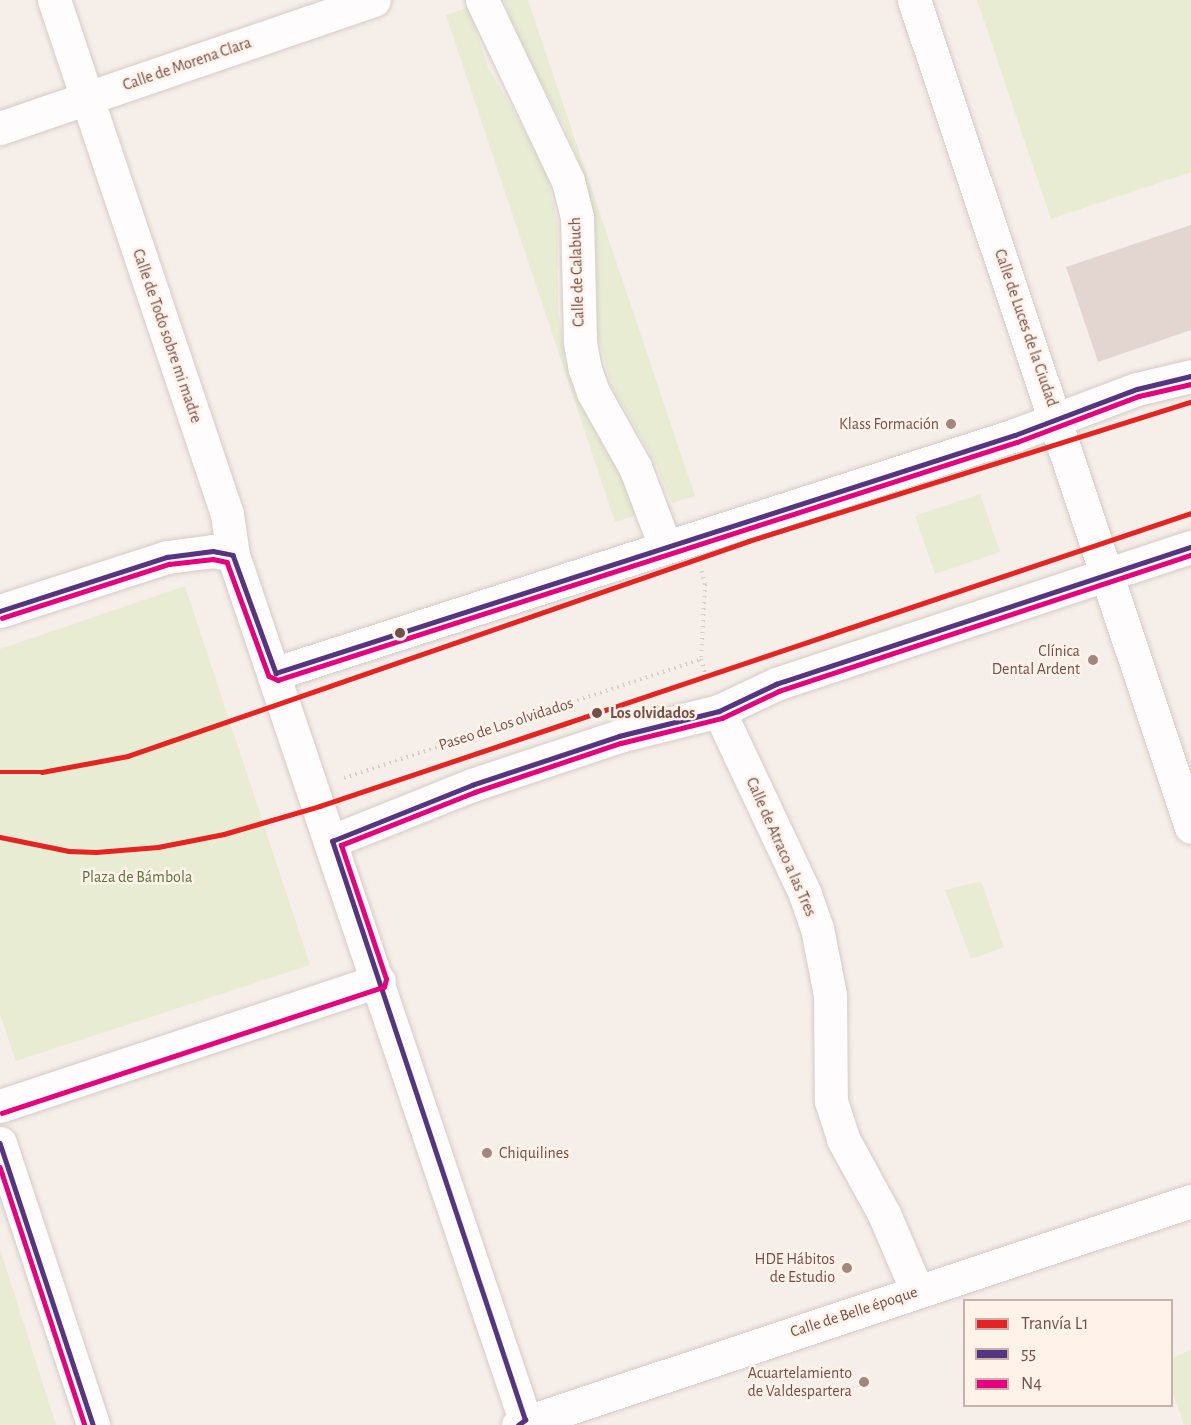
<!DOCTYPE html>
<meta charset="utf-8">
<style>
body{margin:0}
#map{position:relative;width:1191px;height:1425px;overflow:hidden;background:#f6eee9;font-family:"Alegreya Sans",sans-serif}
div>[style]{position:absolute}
.green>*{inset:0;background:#e7ecd3}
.building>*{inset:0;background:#e3d5d0}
.path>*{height:4px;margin-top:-2px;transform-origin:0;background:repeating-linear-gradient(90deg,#d8ccc9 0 1.5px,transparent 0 6px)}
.roads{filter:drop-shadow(0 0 2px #d5cac6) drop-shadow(0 0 2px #d5cac6)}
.street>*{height:33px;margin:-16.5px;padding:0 16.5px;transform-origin:16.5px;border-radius:16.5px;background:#fefcfc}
.bus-1>*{height:4.5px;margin:-2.25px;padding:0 2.25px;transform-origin:2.25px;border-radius:2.25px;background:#553580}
.bus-2>*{height:4.5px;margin:-2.25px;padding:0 2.25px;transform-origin:2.25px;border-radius:2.25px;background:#e6007e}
.tram-1>*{height:4.5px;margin:-2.25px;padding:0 2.25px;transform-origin:2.25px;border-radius:2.25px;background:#e52422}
.dots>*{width:16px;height:16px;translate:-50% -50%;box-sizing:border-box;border:3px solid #fff2e9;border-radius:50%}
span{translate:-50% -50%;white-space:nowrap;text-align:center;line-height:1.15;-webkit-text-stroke:5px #fff2e9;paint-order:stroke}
.street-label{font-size:16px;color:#744f49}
.poi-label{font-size:16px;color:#744f49}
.right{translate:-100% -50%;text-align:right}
.left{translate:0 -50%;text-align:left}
.stop-label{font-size:16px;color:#744f49;font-weight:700}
.park-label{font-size:16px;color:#5a743e}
.legend{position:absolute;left:963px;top:1299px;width:210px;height:108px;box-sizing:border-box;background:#fff2e9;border:2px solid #c7b1a9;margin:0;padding:8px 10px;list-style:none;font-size:18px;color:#744f49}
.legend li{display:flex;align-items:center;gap:12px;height:30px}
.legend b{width:30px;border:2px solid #c7b1a9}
</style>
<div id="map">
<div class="green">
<i style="clip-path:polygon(504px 0,528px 0,695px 496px,672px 503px,656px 464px,611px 385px,597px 330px,596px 242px,584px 175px,565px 127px,517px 39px)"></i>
<i style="clip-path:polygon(977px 0,1191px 0,1191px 172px,1051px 219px)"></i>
<i style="clip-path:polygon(468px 7px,488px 67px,536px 151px,548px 180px,558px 226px,558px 309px,565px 360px,582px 409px,620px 474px,637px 515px,615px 522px,446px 15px)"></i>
<i style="clip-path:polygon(980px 494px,1000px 552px,935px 574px,915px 516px)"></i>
<i style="clip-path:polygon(185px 586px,310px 965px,16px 1061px,0 1014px,0 649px)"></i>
<i style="clip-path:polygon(981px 881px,1004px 947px,971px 959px,945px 890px)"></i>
<i style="clip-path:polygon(0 1249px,56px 1425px,0 1425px)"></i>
<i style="clip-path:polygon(1191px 1350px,1191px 1425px,1184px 1425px,1172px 1390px,1172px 1358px)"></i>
</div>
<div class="building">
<i style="clip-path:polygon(1191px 225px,1191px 330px,1098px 362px,1066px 267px)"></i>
</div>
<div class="path">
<i style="left:702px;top:571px;width:13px;rotate:77deg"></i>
<i style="left:705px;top:584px;width:75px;rotate:93.1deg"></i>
<i style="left:701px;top:659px;width:21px;rotate:73deg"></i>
<i style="left:344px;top:778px;width:376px;rotate:-18.4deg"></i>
</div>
<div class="roads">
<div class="street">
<i style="left:54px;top:0;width:542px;rotate:71.4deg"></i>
<i style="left:227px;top:514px;width:41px;rotate:81.7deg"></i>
<i style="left:233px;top:555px;width:913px;rotate:71.35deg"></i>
<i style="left:482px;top:0;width:200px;rotate:64.6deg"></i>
<i style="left:568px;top:181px;width:37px;rotate:76deg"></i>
<i style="left:577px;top:217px;width:125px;rotate:88.6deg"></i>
<i style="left:580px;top:342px;width:27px;rotate:80deg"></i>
<i style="left:585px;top:369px;width:24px;rotate:71deg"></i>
<i style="left:593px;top:392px;width:86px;rotate:60.8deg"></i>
<i style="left:635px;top:467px;width:85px;rotate:69.2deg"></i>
<i style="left:914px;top:0;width:872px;rotate:71.48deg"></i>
<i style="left:0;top:128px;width:395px;rotate:-18.9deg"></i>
<i style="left:0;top:611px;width:176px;rotate:-17.9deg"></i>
<i style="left:167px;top:557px;width:46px;rotate:-7.4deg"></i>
<i style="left:213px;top:551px;width:20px;rotate:11deg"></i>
<i style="left:276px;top:673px;width:776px;rotate:-17.85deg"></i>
<i style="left:1015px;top:435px;width:130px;rotate:-20.7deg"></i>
<i style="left:1137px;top:389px;width:56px;rotate:-13.5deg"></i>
<i style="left:719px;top:711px;width:202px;rotate:64.8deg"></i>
<i style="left:805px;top:894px;width:36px;rotate:71deg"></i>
<i style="left:817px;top:928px;width:68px;rotate:79deg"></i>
<i style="left:830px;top:995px;width:106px;rotate:89.5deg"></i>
<i style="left:831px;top:1101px;width:40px;rotate:72deg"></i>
<i style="left:843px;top:1139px;width:85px;rotate:61.3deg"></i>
<i style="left:884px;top:1214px;width:84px;rotate:66.8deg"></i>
<i style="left:332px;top:841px;width:151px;rotate:-21.8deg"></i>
<i style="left:472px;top:785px;width:155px;rotate:-18.4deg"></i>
<i style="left:619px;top:736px;width:103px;rotate:-14deg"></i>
<i style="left:719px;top:711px;width:63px;rotate:-25.3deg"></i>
<i style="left:776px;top:684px;width:437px;rotate:-18.3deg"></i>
<i style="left:0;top:1106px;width:399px;rotate:-18.3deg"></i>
<i style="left:0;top:1143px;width:297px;rotate:71.7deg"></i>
<i style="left:518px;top:1425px;width:709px;rotate:-18.41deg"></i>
</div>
</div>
<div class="bus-1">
<i style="left:0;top:611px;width:176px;rotate:-17.9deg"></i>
<i style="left:167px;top:557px;width:46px;rotate:-7.4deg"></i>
<i style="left:213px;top:551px;width:20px;rotate:11deg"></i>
<i style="left:233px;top:555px;width:126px;rotate:70deg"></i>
<i style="left:276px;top:673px;width:776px;rotate:-17.85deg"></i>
<i style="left:1015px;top:435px;width:130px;rotate:-20.7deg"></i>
<i style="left:1137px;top:389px;width:56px;rotate:-13.5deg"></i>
<i style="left:0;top:1143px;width:297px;rotate:71.7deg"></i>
<i style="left:518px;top:1425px;width:9px;rotate:-36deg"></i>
<i style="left:525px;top:1420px;width:610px;rotate:-108.43deg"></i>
<i style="left:332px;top:841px;width:151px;rotate:-21.8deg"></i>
<i style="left:472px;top:785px;width:155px;rotate:-18.4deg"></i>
<i style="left:619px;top:736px;width:103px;rotate:-14deg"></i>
<i style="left:719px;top:711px;width:63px;rotate:-25.3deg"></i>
<i style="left:776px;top:684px;width:437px;rotate:-18.3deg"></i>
</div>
<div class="bus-2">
<i style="left:2px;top:618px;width:176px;rotate:-17.9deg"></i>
<i style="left:169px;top:564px;width:44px;rotate:-6.5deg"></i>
<i style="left:213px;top:559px;width:14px;rotate:12deg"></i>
<i style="left:227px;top:562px;width:121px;rotate:69.8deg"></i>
<i style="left:269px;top:676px;width:10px;rotate:24deg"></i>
<i style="left:278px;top:680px;width:776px;rotate:-17.85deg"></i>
<i style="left:1017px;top:442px;width:130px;rotate:-20.7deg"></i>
<i style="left:1139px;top:396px;width:53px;rotate:-13deg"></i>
<i style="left:2px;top:1113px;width:402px;rotate:-18.3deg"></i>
<i style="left:384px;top:987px;width:8px;rotate:-76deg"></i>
<i style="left:386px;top:979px;width:141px;rotate:-108.6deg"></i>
<i style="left:341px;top:845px;width:144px;rotate:-21.6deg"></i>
<i style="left:475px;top:792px;width:154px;rotate:-18.6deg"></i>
<i style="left:621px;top:743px;width:104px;rotate:-13.9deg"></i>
<i style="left:722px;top:718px;width:63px;rotate:-25.3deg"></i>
<i style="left:779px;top:691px;width:434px;rotate:-18.3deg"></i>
<i style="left:0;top:1167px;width:272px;rotate:71.8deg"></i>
</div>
<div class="tram-1">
<i style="left:0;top:772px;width:42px"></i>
<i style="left:42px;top:772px;width:87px;rotate:-10.5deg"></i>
<i style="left:128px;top:756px;width:657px;rotate:-19.1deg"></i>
<i style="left:749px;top:541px;width:463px;rotate:-17.5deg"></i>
<i style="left:0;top:837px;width:70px;rotate:11.5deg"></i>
<i style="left:69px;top:851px;width:27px;rotate:2deg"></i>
<i style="left:96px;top:852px;width:62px;rotate:-4.6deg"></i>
<i style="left:158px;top:847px;width:67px;rotate:-11.1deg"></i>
<i style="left:224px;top:834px;width:100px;rotate:-16.3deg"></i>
<i style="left:320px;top:806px;width:919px;rotate:-18.59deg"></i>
</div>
<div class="dots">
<i style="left:951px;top:424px;background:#a28781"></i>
<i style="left:400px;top:633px;background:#744f49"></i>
<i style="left:1093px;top:660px;background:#a28781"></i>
<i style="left:597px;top:713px;background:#744f49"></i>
<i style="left:487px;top:1153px;background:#a28781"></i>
<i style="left:847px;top:1268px;background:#a28781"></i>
<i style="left:864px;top:1382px;background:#a28781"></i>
</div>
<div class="street-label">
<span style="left:187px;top:64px;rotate:-19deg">Calle de Morena Clara</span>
<span style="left:577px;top:272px;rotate:-92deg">Calle de Calabuch</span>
<span style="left:1026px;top:328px;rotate:71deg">Calle de Luces de la Ciudad</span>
<span style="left:167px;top:336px;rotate:71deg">Calle de Todo sobre mi madre</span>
<span style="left:506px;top:724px;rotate:-18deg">Paseo de Los olvidados</span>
<span style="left:781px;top:847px;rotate:66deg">Calle de Atraco a las Tres</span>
<span style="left:854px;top:1312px;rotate:-18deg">Calle de Belle époque</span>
</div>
<div class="poi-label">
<span class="right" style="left:939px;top:424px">Klass Formación</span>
<span class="right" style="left:1080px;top:660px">Clínica<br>Dental Ardent</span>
<span class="left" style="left:499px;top:1153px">Chiquilines</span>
<span class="right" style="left:835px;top:1268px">HDE Hábitos<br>de Estudio</span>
<span class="right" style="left:852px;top:1382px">Acuartelamiento<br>de Valdespartera</span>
</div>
<div class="stop-label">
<span class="left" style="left:610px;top:713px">Los olvidados</span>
</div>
<div class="park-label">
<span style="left:137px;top:877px">Plaza de Bámbola</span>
</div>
<ul class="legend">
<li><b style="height:8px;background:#e52422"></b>Tranvía L1</li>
<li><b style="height:8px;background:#553580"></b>55</li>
<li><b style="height:8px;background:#e6007e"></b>N4</li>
</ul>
</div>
